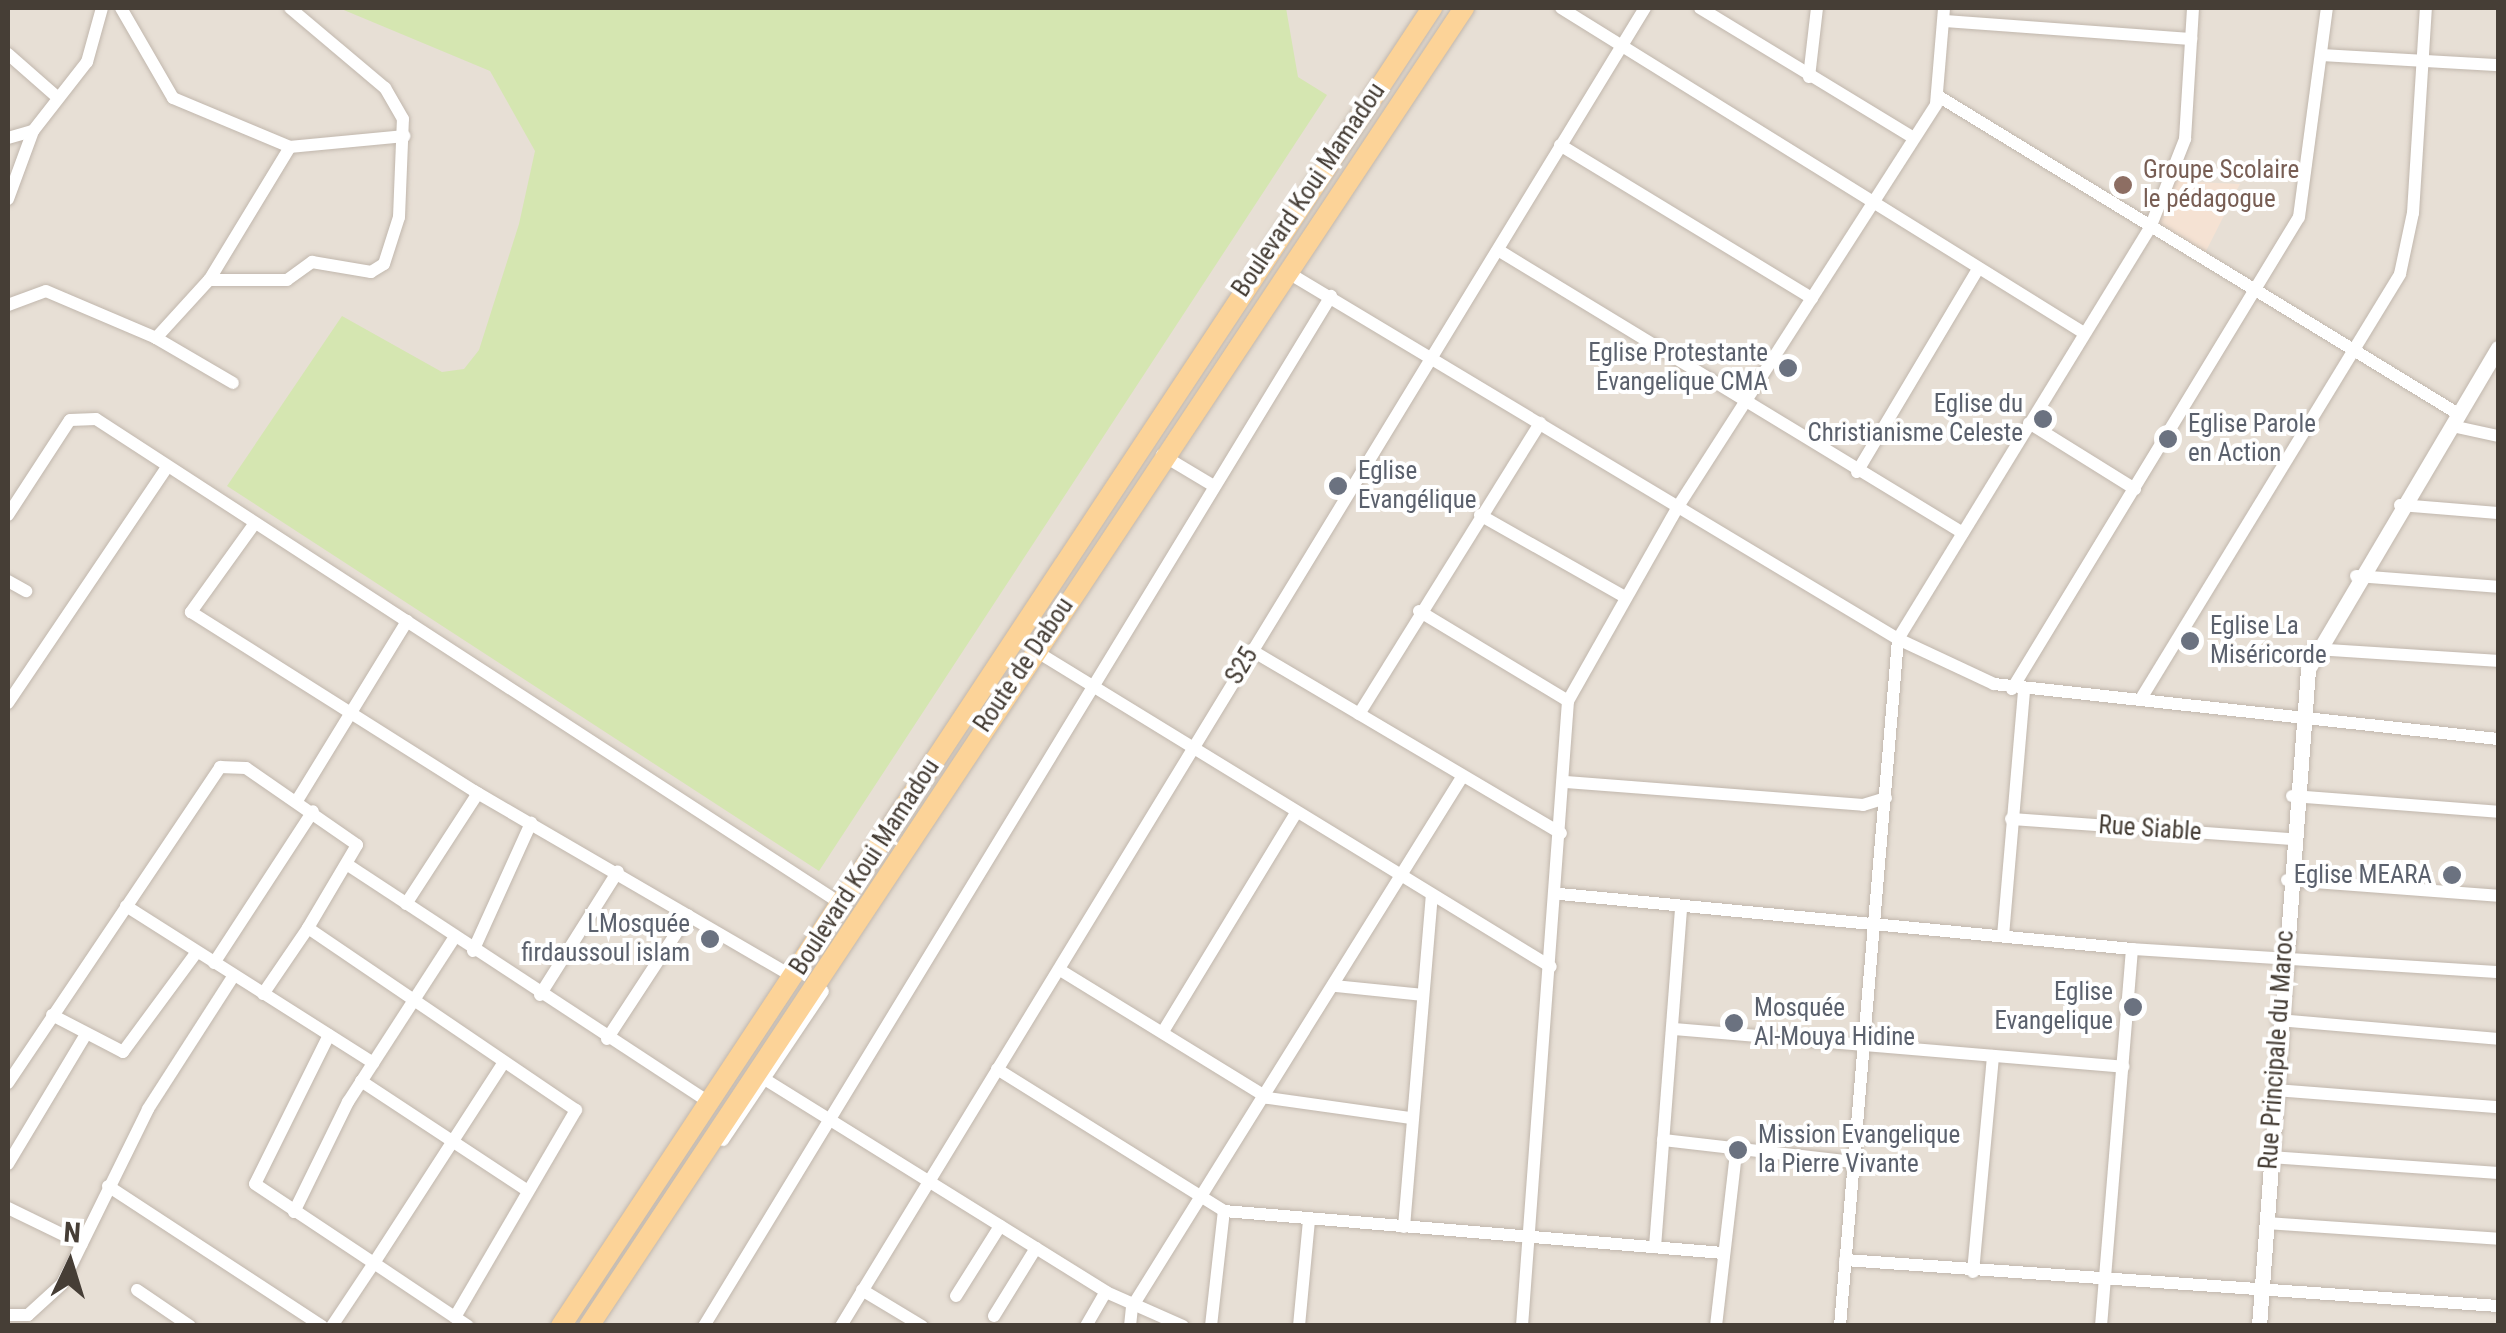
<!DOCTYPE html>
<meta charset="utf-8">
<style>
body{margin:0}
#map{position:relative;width:2506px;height:1333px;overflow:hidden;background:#f3eee7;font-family:"Roboto Condensed",sans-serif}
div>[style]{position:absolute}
.residential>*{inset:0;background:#e7dfd5}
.commercial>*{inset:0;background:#f5e2d3}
.green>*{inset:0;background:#d5e6b1}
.roads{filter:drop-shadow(0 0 2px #c1b7ad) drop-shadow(0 0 2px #c1b7ad)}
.minor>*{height:12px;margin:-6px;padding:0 6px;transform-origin:6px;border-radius:6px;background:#fff}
.tertiary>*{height:15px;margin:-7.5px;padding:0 7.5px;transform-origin:7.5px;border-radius:7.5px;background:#fff}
.primary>*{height:20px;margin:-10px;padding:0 10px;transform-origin:10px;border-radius:10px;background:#fcd398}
.dots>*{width:28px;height:28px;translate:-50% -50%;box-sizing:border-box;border:5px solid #fff;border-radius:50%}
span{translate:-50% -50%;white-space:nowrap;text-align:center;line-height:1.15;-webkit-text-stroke:8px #fff;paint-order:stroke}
.education-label{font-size:25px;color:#785e54}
.left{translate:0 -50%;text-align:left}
.street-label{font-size:25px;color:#463e36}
.worship-label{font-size:25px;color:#5b616d}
.right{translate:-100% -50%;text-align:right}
.frame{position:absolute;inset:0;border:10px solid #463e36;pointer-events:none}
.north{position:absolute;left:20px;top:1213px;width:100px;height:100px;-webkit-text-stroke:8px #fff;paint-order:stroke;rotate:4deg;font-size:28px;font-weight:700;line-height:40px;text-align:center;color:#463e36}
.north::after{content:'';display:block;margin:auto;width:35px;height:45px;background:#463e36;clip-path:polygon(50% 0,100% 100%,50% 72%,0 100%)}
</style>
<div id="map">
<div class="residential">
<i style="clip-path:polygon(8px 8px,2498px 8px,2498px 1325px,8px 1326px)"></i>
</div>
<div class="commercial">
<i style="clip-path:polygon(2175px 181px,2240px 184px,2204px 255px,2155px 226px)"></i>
</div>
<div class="green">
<i style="clip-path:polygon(339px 8px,1286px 8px,1298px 77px,1327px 95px,819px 871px,227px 486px,342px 316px,442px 372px,464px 369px,479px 350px,519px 224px,535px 151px,490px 71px)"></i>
</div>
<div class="roads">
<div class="minor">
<i style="left:121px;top:8px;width:104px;rotate:60deg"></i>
<i style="left:173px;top:98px;width:127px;rotate:22.7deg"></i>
<i style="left:290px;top:147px;width:156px;rotate:121.3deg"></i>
<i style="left:1561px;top:8px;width:616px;rotate:31.86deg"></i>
<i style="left:1700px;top:8px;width:250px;rotate:31.3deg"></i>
<i style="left:1944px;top:21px;width:248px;rotate:4.2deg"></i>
<i style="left:8px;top:54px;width:64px;rotate:41.2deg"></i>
<i style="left:2323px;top:55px;width:175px;rotate:3.3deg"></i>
<i style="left:1809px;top:77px;width:69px;rotate:-83.4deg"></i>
<i style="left:1938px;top:96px;width:612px;rotate:31.43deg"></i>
<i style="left:8px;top:138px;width:26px;rotate:-16deg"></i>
<i style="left:1560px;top:145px;width:295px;rotate:31.3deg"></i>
<i style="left:290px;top:147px;width:115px;rotate:-5.5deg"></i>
<i style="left:8px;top:199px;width:72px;rotate:-69.8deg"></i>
<i style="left:33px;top:131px;width:88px;rotate:-52deg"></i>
<i style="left:87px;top:62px;width:56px;rotate:-74.5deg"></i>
<i style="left:1498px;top:250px;width:544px;rotate:31.32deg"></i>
<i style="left:1287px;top:272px;width:713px;rotate:30.99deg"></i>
<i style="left:1898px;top:639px;width:106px;rotate:25.1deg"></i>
<i style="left:1994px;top:684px;width:507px;rotate:6.23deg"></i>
<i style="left:8px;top:305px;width:40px;rotate:-20.2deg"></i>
<i style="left:46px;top:291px;width:120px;rotate:23.1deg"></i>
<i style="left:156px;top:338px;width:79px;rotate:-47.6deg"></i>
<i style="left:209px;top:280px;width:78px"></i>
<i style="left:287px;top:280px;width:31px;rotate:-36deg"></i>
<i style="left:312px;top:262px;width:60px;rotate:9.6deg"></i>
<i style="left:371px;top:272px;width:15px;rotate:-32deg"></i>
<i style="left:384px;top:264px;width:49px;rotate:-72.3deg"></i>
<i style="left:399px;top:217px;width:98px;rotate:-87.7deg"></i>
<i style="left:403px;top:119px;width:36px;rotate:-120deg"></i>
<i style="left:385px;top:88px;width:124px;rotate:-139.9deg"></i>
<i style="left:156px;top:338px;width:89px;rotate:30.3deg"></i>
<i style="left:2029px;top:423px;width:125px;rotate:31.9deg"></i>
<i style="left:2452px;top:426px;width:47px;rotate:12.3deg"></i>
<i style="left:1162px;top:455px;width:61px;rotate:30.8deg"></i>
<i style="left:1857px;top:472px;width:236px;rotate:-59.2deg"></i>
<i style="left:2400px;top:505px;width:98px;rotate:4.7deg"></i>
<i style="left:8px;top:515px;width:113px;rotate:-56.9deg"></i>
<i style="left:70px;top:420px;width:26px;rotate:-2deg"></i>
<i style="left:96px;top:419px;width:888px;rotate:33.05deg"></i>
<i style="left:1480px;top:515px;width:164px;rotate:29.5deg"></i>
<i style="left:255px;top:523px;width:110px;rotate:125.7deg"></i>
<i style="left:191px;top:612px;width:335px;rotate:32.3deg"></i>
<i style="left:474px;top:791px;width:370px;rotate:30.2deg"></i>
<i style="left:2356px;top:576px;width:142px;rotate:4.4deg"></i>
<i style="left:8px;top:581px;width:21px;rotate:29deg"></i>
<i style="left:1419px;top:611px;width:174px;rotate:31.1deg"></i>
<i style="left:2314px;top:649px;width:184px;rotate:3.7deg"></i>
<i style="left:1034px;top:650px;width:606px;rotate:31.51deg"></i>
<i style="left:1251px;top:650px;width:360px;rotate:30.6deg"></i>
<i style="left:2012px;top:689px;width:552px;rotate:-58.7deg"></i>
<i style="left:2299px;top:217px;width:211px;rotate:-82.4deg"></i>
<i style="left:2142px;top:697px;width:495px;rotate:-58.6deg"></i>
<i style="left:2400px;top:274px;width:62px;rotate:-78deg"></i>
<i style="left:2413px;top:213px;width:205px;rotate:-86.4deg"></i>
<i style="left:8px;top:703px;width:285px;rotate:-56deg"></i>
<i style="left:1359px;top:714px;width:343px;rotate:-58.1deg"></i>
<i style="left:1566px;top:782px;width:298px;rotate:4.4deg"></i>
<i style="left:1863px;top:805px;width:24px;rotate:-17deg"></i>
<i style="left:2292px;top:796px;width:207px;rotate:4.4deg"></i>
<i style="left:298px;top:799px;width:209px;rotate:-58.5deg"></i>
<i style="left:2011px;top:819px;width:279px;rotate:4.1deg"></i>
<i style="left:348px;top:865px;width:432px;rotate:33.3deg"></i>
<i style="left:2287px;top:880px;width:212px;rotate:4.3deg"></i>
<i style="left:1560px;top:894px;width:575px;rotate:5.49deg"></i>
<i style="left:2132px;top:949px;width:367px;rotate:3.6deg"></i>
<i style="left:406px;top:904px;width:132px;rotate:-57deg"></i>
<i style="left:126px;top:906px;width:293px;rotate:32.4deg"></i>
<i style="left:2003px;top:936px;width:245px;rotate:-85.1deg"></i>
<i style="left:473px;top:951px;width:141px;rotate:-65.6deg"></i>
<i style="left:214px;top:963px;width:181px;rotate:-56.9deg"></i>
<i style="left:1060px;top:970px;width:244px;rotate:31.6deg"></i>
<i style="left:1268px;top:1098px;width:144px;rotate:8deg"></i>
<i style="left:1335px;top:986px;width:88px;rotate:5.8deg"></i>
<i style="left:263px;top:994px;width:80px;rotate:-55.7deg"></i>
<i style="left:540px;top:995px;width:146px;rotate:-57.8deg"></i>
<i style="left:52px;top:1015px;width:80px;rotate:27.5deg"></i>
<i style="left:123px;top:1052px;width:123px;rotate:-53.6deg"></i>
<i style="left:2278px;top:1020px;width:221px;rotate:4.9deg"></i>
<i style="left:1674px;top:1029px;width:451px;rotate:4.8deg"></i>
<i style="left:1164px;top:1030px;width:250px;rotate:-58.7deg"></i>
<i style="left:329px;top:1035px;width:166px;rotate:116.4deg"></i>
<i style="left:255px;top:1184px;width:143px;rotate:33.6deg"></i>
<i style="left:374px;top:1263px;width:234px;rotate:-57.1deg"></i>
<i style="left:607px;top:1039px;width:148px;rotate:-56.8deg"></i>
<i style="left:997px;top:1069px;width:268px;rotate:32deg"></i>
<i style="left:1224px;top:1211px;width:501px;rotate:4.81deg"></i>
<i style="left:766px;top:1080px;width:401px;rotate:31.9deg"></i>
<i style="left:1106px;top:1292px;width:84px;rotate:23.8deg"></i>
<i style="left:361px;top:1081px;width:200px;rotate:33.4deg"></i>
<i style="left:8px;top:1083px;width:381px;rotate:-56.1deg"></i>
<i style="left:220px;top:767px;width:26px;rotate:2deg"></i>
<i style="left:246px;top:768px;width:135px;rotate:34.7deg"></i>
<i style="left:357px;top:845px;width:96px;rotate:120.6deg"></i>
<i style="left:308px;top:928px;width:324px;rotate:34.2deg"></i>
<i style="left:576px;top:1110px;width:240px;rotate:120.3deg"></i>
<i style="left:2275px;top:1090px;width:224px;rotate:4.4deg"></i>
<i style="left:723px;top:1140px;width:179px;rotate:-56.1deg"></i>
<i style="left:1663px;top:1140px;width:192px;rotate:6.6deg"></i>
<i style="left:2270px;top:1157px;width:229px;rotate:4deg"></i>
<i style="left:8px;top:1164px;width:149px;rotate:-59deg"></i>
<i style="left:108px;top:1186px;width:256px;rotate:33.2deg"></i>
<i style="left:8px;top:1208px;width:82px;rotate:25.9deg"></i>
<i style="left:294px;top:1212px;width:123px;rotate:-63.9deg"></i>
<i style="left:348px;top:1102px;width:195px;rotate:-57.1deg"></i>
<i style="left:2266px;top:1223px;width:233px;rotate:3.9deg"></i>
<i style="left:1404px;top:1227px;width:332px;rotate:-85.2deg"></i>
<i style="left:1655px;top:1247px;width:337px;rotate:-85.6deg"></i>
<i style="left:1845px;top:1260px;width:655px;rotate:4.03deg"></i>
<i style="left:1973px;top:1272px;width:217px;rotate:-84.7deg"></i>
<i style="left:137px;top:1290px;width:64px;rotate:34.2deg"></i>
<i style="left:862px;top:1290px;width:70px;rotate:31deg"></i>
<i style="left:956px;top:1296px;width:83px;rotate:-57.8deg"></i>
<i style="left:8px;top:1315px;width:20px"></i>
<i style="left:28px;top:1315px;width:46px;rotate:-42.4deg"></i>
<i style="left:62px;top:1284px;width:195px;rotate:-63.8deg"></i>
<i style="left:148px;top:1109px;width:159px;rotate:-57.3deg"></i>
<i style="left:994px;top:1316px;width:80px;rotate:-58.3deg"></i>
<i style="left:332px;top:1326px;width:76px;rotate:-56.3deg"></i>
<i style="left:374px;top:1263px;width:113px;rotate:33.8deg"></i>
<i style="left:704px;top:1326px;width:1206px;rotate:-58.67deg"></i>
<i style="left:841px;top:1326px;width:1544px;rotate:-58.62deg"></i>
<i style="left:1086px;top:1326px;width:39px;rotate:-60deg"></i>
<i style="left:1130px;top:1326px;width:19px;rotate:-84deg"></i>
<i style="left:1132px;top:1307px;width:624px;rotate:-58.09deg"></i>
<i style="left:1211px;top:1326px;width:116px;rotate:-83.6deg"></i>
<i style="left:1299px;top:1326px;width:106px;rotate:-84.6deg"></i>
<i style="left:1522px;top:1326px;width:627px;rotate:-85.79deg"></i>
<i style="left:1568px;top:701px;width:225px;rotate:-60.5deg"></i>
<i style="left:1679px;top:505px;width:476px;rotate:-57.3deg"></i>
<i style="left:1936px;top:104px;width:96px;rotate:-85.2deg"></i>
<i style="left:1716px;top:1326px;width:175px;rotate:-83.4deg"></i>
<i style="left:1840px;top:1326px;width:689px;rotate:-85.17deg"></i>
<i style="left:1898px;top:639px;width:482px;rotate:-58.5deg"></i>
<i style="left:2150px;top:228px;width:96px;rotate:-68.5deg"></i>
<i style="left:2185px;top:139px;width:131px;rotate:-86.5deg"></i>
<i style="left:2101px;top:1326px;width:378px;rotate:-85.3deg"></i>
</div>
<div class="tertiary">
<i style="left:2259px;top:1326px;width:659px;rotate:-85.73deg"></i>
<i style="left:2308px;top:669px;width:373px;rotate:-59.4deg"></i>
</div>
<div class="primary">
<i style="left:561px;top:1326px;width:1580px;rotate:-56.54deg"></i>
<i style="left:589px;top:1326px;width:1582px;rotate:-56.42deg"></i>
</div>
</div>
<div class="dots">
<i style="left:2123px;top:185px;background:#8d6e63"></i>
<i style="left:1788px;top:368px;background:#6b7280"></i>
<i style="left:2043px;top:419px;background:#6b7280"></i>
<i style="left:2168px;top:439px;background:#6b7280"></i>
<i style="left:1338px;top:486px;background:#6b7280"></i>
<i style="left:2190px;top:641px;background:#6b7280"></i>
<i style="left:2452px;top:875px;background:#6b7280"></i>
<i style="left:710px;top:939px;background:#6b7280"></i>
<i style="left:2133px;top:1007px;background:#6b7280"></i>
<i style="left:1734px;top:1023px;background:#6b7280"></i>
<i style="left:1738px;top:1150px;background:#6b7280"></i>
</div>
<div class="education-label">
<span class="left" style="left:2143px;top:185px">Groupe Scolaire<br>le pédagogue</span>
</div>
<div class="street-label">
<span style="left:1309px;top:190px;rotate:-56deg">Boulevard Koui Mamadou</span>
<span style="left:1024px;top:665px;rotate:-56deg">Route de Dabou</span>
<span style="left:1242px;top:666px;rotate:-59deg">S25</span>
<span style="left:2150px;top:829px;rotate:4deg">Rue Siable</span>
<span style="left:865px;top:867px;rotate:-57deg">Boulevard Koui Mamadou</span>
<span style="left:2277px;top:1050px;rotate:-86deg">Rue Principale du Maroc</span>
</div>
<div class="worship-label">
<span class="right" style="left:1768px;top:368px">Eglise Protestante<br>Evangelique CMA</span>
<span class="right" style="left:2023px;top:419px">Eglise du<br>Christianisme Celeste</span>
<span class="left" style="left:2188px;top:439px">Eglise Parole<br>en Action</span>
<span class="left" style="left:1358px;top:486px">Eglise<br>Evangélique</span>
<span class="left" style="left:2210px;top:641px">Eglise La<br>Miséricorde</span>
<span class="right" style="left:2432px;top:875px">Eglise MEARA</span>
<span class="right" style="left:690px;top:939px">LMosquée<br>firdaussoul islam</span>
<span class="right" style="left:2113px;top:1007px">Eglise<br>Evangelique</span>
<span class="left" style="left:1754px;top:1023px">Mosquée<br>Al-Mouya Hidine</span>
<span class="left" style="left:1758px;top:1150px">Mission Evangelique<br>la Pierre Vivante</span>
</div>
<div class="frame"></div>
<div class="north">N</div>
</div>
